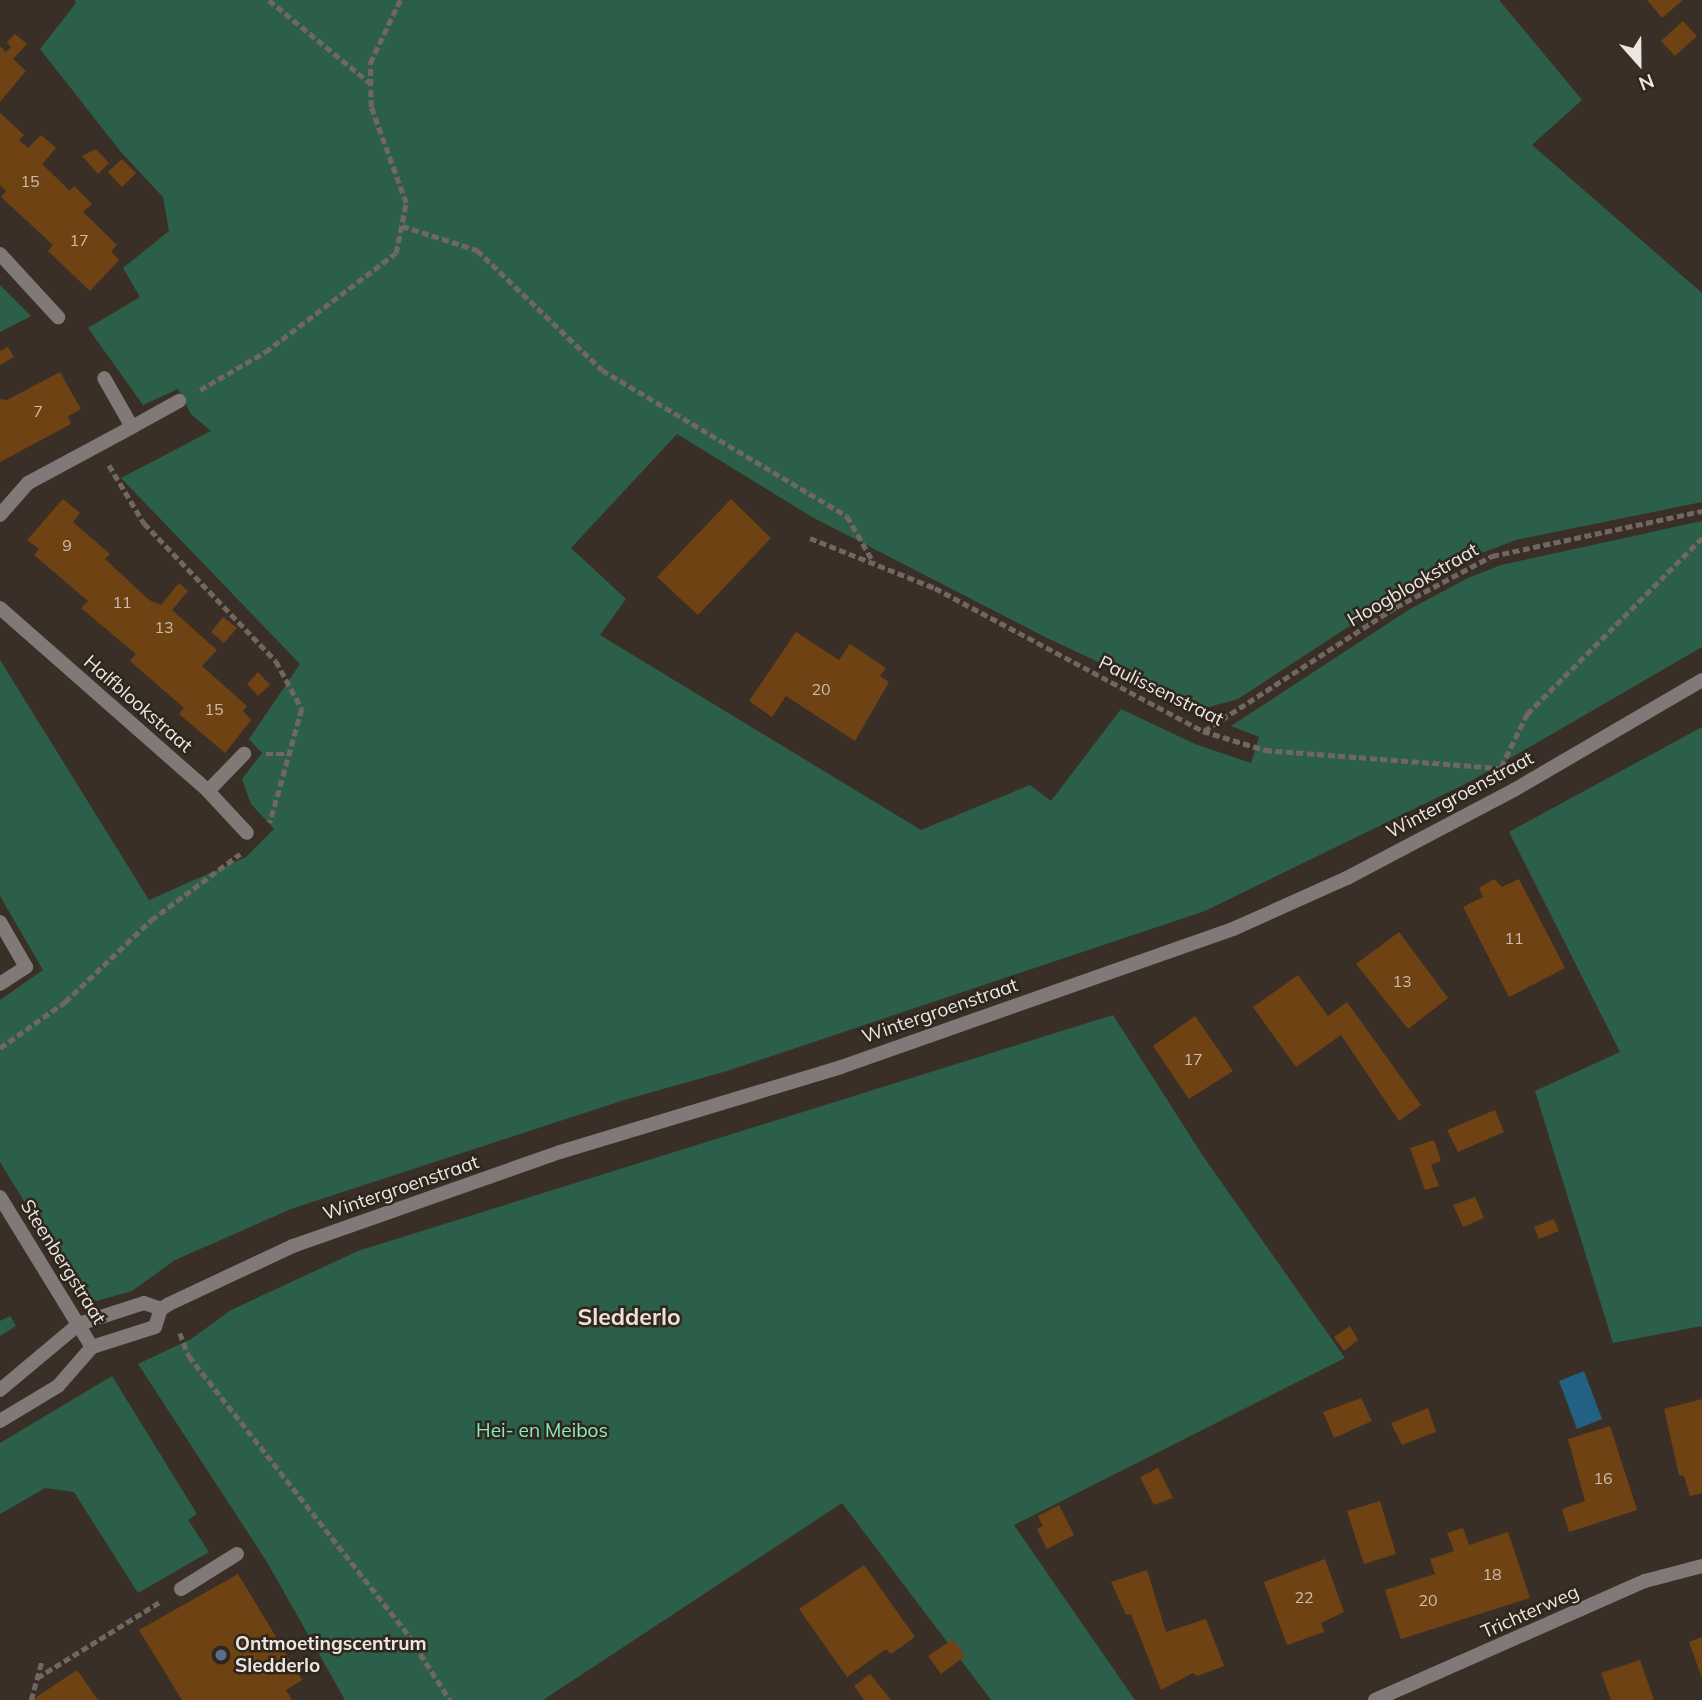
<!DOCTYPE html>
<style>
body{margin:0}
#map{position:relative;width:1702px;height:1700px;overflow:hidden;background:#3a2f27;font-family:Mulish,sans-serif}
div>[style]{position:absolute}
.green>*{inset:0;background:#2c5f49}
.water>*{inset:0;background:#226084}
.building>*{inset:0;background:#6f4213}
.path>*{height:4.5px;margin-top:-2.25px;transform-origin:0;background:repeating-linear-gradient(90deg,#716760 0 7px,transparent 0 10.5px)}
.lane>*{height:14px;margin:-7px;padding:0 7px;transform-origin:7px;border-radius:7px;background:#817978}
.street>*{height:14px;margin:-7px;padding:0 7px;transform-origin:7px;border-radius:7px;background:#817978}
.dots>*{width:19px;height:19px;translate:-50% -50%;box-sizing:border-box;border:4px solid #2f261d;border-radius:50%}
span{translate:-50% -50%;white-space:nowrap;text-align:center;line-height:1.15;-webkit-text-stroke:5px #2f261d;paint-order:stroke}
.number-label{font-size:16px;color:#cdbdad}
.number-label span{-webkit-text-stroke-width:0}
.street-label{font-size:19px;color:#ece6e0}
.park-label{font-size:19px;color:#88eec0}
.poi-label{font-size:19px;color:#ece6e0;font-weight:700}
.left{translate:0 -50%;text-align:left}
.quarter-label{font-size:23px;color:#eee1d6;font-weight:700}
.north{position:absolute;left:1604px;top:28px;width:70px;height:70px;-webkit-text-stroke:5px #2f261d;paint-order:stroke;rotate:159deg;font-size:19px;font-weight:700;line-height:28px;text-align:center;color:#ece6e0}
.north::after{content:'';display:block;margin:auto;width:24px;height:32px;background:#ece6e0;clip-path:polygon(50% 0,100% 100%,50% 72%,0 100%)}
</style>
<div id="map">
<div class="green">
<i style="clip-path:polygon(74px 0,1499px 0,1582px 100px,1532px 145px,1702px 293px,1702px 502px,1516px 540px,1466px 559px,1365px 616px,1238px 699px,1209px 707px,1186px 703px,1047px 638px,812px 517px,677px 434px,571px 548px,626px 599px,600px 635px,921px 830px,1030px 785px,1051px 801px,1121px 709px,1195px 744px,1251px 763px,1259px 737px,1231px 726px,1410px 609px,1468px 578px,1501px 565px,1702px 521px,1702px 647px,1471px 781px,1205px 911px,727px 1071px,624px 1100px,291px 1209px,175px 1260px,132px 1291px,96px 1301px,78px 1289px,0 1162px,0 1000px,43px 970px,0 896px,0 660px,149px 900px,246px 857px,274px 829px,251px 804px,242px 779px,262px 753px,249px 739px,300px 664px,121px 478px,211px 431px,191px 414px,178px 389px,143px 405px,88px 328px,140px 297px,123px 268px,169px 231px,163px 197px,121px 152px,40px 49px,76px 3px)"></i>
<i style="clip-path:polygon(0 285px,31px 316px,0 332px)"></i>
<i style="clip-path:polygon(1702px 727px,1702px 1326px,1613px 1343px,1535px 1091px,1620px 1052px,1509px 832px)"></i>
<i style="clip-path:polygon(1113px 1015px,1203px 1156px,1345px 1358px,1014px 1525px,1135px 1700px,991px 1700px,842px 1503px,543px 1700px,345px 1700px,267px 1562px,138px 1364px,191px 1339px,231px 1310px,358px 1251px)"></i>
<i style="clip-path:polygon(10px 1316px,16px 1326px,0 1336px,0 1321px)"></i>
<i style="clip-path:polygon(112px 1376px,197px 1514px,188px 1520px,209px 1552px,138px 1593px,74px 1492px,45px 1488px,0 1514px,0 1443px)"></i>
</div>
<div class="water">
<i style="clip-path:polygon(1584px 1371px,1602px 1419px,1577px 1429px,1559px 1381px)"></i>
</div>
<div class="building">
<i style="clip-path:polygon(1647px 0,1683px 0,1662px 18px)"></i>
<i style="clip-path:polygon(1683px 21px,1697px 36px,1675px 56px,1661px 41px)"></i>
<i style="clip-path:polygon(15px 34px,27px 44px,13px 59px,26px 71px,0 102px,0 46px,6px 52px,11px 47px,7px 42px)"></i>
<i style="clip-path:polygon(0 113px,24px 135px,19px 140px,28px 148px,41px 135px,56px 148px,42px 164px,70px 191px,74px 186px,92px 204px,83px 212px,117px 245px,111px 251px,119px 260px,90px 291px,48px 251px,53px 245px,1px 197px,6px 191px,0 185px)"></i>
<i style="clip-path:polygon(96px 149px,109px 163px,98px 174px,82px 156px)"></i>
<i style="clip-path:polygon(122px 159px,136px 173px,122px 187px,108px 172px)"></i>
<i style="clip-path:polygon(8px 347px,14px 357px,0 365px,0 351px)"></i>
<i style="clip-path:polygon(60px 372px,81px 409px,68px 416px,71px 424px,0 462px,0 399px,7px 400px)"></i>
<i style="clip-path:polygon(63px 499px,80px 513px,73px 522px,110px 554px,105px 559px,149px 600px,161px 605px,179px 583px,188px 591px,172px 610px,217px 650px,202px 666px,247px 706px,243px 711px,251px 720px,225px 753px,179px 714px,184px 708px,130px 661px,136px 654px,81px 608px,88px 601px,34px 555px,39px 549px,27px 540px)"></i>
<i style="clip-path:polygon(731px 499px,771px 538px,698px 615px,657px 577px)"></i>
<i style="clip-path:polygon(223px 617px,237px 628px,224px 643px,211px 632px)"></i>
<i style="clip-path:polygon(796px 632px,839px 660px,850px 644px,886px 668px,880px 676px,889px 682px,855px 741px,786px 696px,772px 717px,749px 701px)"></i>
<i style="clip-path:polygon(258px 672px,270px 685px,258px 696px,247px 684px)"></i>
<i style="clip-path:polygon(1494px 879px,1502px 887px,1519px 879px,1565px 968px,1509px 997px,1463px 907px,1483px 897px,1479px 888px)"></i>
<i style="clip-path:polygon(1399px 932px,1448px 998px,1408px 1029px,1356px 964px)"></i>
<i style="clip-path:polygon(1298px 975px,1328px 1016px,1347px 1002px,1421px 1105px,1399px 1121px,1341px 1035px,1296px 1067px,1253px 1007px)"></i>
<i style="clip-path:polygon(1195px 1016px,1233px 1071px,1189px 1099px,1153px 1046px)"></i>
<i style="clip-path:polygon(1495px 1110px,1504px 1132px,1458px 1152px,1447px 1130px)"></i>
<i style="clip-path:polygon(1434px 1140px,1441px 1161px,1431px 1165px,1439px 1186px,1425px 1190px,1410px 1148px)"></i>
<i style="clip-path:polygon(1475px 1197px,1484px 1218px,1463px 1227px,1453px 1205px)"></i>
<i style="clip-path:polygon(1554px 1219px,1559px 1231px,1539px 1239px,1534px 1227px)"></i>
<i style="clip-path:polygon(1350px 1326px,1358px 1340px,1344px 1351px,1334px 1337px)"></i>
<i style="clip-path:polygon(1361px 1398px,1372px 1421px,1334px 1438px,1323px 1412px)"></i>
<i style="clip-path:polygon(1702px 1399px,1702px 1493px,1690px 1496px,1684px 1476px,1679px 1475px,1664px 1409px)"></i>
<i style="clip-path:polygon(1428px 1408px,1436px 1432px,1402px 1445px,1391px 1423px)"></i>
<i style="clip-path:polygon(1610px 1426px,1637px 1510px,1569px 1532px,1562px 1509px,1585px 1501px,1568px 1439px)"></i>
<i style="clip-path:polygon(1158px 1468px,1173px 1498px,1154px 1505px,1140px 1477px)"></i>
<i style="clip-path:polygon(1380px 1501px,1396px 1554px,1364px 1564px,1347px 1511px)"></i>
<i style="clip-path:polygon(1059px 1505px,1074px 1535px,1047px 1549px,1037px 1529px,1043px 1526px,1038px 1516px)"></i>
<i style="clip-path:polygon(1463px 1528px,1469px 1545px,1508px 1532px,1530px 1598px,1401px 1639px,1385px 1590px,1435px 1574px,1430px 1559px,1454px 1551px,1447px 1533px)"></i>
<i style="clip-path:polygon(1325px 1559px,1344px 1612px,1321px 1623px,1324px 1632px,1287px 1645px,1264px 1582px)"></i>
<i style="clip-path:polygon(864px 1565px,915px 1637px,891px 1654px,886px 1649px,847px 1677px,799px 1609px)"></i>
<i style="clip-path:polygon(1147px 1570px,1166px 1632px,1206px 1619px,1224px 1666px,1197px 1676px,1193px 1673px,1161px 1690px,1131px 1614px,1126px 1615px,1111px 1582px)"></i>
<i style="clip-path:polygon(238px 1574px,302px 1680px,286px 1690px,292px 1700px,182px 1700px,139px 1630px)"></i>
<i style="clip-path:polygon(1702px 1637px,1702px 1678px,1689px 1642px)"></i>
<i style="clip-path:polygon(953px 1639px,965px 1656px,941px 1674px,928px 1656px)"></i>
<i style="clip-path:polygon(1640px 1660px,1654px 1700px,1611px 1700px,1601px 1673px)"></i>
<i style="clip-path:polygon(77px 1670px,98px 1700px,32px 1700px)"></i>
<i style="clip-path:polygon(870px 1674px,891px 1700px,864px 1700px,854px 1686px)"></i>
</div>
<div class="path">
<i style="left:269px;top:0;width:131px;rotate:39.4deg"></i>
<i style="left:402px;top:226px;width:79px;rotate:17.7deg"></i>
<i style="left:477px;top:250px;width:173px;rotate:43.8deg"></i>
<i style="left:602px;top:370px;width:285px;rotate:30.8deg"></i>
<i style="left:847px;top:516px;width:54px;rotate:60.1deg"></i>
<i style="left:200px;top:390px;width:75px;rotate:-30.3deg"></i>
<i style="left:265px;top:352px;width:164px;rotate:-37.1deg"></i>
<i style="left:396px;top:253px;width:51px;rotate:-78.7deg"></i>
<i style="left:406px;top:203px;width:102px;rotate:-110deg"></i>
<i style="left:371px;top:107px;width:44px;rotate:-91.3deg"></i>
<i style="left:370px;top:63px;width:70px;rotate:-64.5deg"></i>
<i style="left:109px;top:465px;width:68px;rotate:58.9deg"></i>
<i style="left:144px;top:523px;width:191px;rotate:46.3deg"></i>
<i style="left:276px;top:661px;width:55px;rotate:61.6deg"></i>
<i style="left:302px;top:709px;width:118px;rotate:105.7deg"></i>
<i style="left:810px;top:538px;width:135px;rotate:21.8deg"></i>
<i style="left:935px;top:588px;width:304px;rotate:28.1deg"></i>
<i style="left:1203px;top:731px;width:65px;rotate:17deg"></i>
<i style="left:1265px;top:750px;width:237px;rotate:4.4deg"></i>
<i style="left:1204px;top:731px;width:229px;rotate:-32.9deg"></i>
<i style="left:1396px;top:607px;width:109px;rotate:-28deg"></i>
<i style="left:1492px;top:556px;width:215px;rotate:-12.1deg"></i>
<i style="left:266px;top:754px;width:20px"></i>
<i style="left:1501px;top:767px;width:59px;rotate:-63.9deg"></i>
<i style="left:1527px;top:714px;width:248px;rotate:-45.2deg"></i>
<i style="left:0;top:1048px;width:80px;rotate:-35.3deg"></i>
<i style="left:65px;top:1002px;width:119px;rotate:-43.6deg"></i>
<i style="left:151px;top:920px;width:111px;rotate:-36.6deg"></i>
<i style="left:180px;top:1333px;width:25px;rotate:69deg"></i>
<i style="left:189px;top:1356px;width:356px;rotate:51.8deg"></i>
<i style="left:409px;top:1636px;width:76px;rotate:57.4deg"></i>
<i style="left:37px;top:1678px;width:146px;rotate:-31.8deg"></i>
<i style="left:31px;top:1700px;width:41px;rotate:-74.6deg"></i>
</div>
<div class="lane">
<i style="left:0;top:922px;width:52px;rotate:60deg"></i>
<i style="left:26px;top:967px;width:31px;rotate:147deg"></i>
<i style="left:181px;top:1589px;width:66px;rotate:-32deg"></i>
</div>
<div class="street">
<i style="left:0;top:254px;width:86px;rotate:47.4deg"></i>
<i style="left:132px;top:427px;width:54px;rotate:-29deg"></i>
<i style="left:0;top:515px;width:43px;rotate:-48.8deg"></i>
<i style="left:28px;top:483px;width:118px;rotate:-28.3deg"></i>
<i style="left:132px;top:427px;width:56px;rotate:-119.7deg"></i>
<i style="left:0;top:608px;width:277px;rotate:41.3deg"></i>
<i style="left:208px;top:791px;width:57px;rotate:47.1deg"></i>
<i style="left:208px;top:791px;width:52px;rotate:-45.8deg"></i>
<i style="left:0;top:1197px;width:176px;rotate:58.5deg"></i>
<i style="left:0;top:1390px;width:103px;rotate:-39.9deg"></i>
<i style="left:79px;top:1324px;width:68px;rotate:-17.9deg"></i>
<i style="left:144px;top:1303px;width:18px;rotate:19deg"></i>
<i style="left:0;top:1421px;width:68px;rotate:-31.1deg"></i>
<i style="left:58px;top:1386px;width:52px;rotate:-48.9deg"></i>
<i style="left:92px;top:1347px;width:66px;rotate:-17.6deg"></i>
<i style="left:155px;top:1327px;width:19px;rotate:-72deg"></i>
<i style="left:161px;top:1309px;width:9px;rotate:-32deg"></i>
<i style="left:169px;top:1304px;width:137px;rotate:-25.1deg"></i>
<i style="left:293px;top:1246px;width:283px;rotate:-19.4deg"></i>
<i style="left:560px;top:1152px;width:294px;rotate:-16.8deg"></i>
<i style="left:841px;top:1067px;width:416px;rotate:-19.4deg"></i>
<i style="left:1233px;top:929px;width:125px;rotate:-24.1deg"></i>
<i style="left:1347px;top:878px;width:189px;rotate:-27.8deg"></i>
<i style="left:1514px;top:790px;width:218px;rotate:-30.3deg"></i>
<i style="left:1375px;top:1700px;width:295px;rotate:-23.8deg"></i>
<i style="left:1645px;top:1581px;width:59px;rotate:-14.7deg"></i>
</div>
<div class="dots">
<i style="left:221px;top:1655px;background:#5c6f8a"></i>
</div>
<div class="number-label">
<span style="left:30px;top:181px">15</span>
<span style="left:79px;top:240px">17</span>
<span style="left:38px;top:411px">7</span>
<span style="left:67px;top:545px">9</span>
<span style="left:122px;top:602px">11</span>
<span style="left:164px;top:627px">13</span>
<span style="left:821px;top:689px">20</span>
<span style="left:214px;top:709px">15</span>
<span style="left:1514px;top:938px">11</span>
<span style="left:1402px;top:981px">13</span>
<span style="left:1193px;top:1059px">17</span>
<span style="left:1603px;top:1478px">16</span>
<span style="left:1492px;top:1574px">18</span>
<span style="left:1304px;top:1597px">22</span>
<span style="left:1428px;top:1600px">20</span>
</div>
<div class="street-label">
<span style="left:1413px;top:585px;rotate:-30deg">Hoogblookstraat</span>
<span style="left:1161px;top:691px;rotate:26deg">Paulissenstraat</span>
<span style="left:138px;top:704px;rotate:41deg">Halfblookstraat</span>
<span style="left:1460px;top:795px;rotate:-28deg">Wintergroenstraat</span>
<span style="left:940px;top:1011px;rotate:-19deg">Wintergroenstraat</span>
<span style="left:401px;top:1188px;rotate:-19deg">Wintergroenstraat</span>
<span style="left:63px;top:1262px;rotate:58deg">Steenbergstraat</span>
<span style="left:1530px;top:1612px;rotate:-24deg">Trichterweg</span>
</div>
<div class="park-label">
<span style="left:542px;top:1431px">Hei- en Meibos</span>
</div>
<div class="poi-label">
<span class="left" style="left:235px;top:1655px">Ontmoetingscentrum<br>Sledderlo</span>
</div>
<div class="quarter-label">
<span style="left:629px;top:1317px">Sledderlo</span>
</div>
<div class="north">N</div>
</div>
